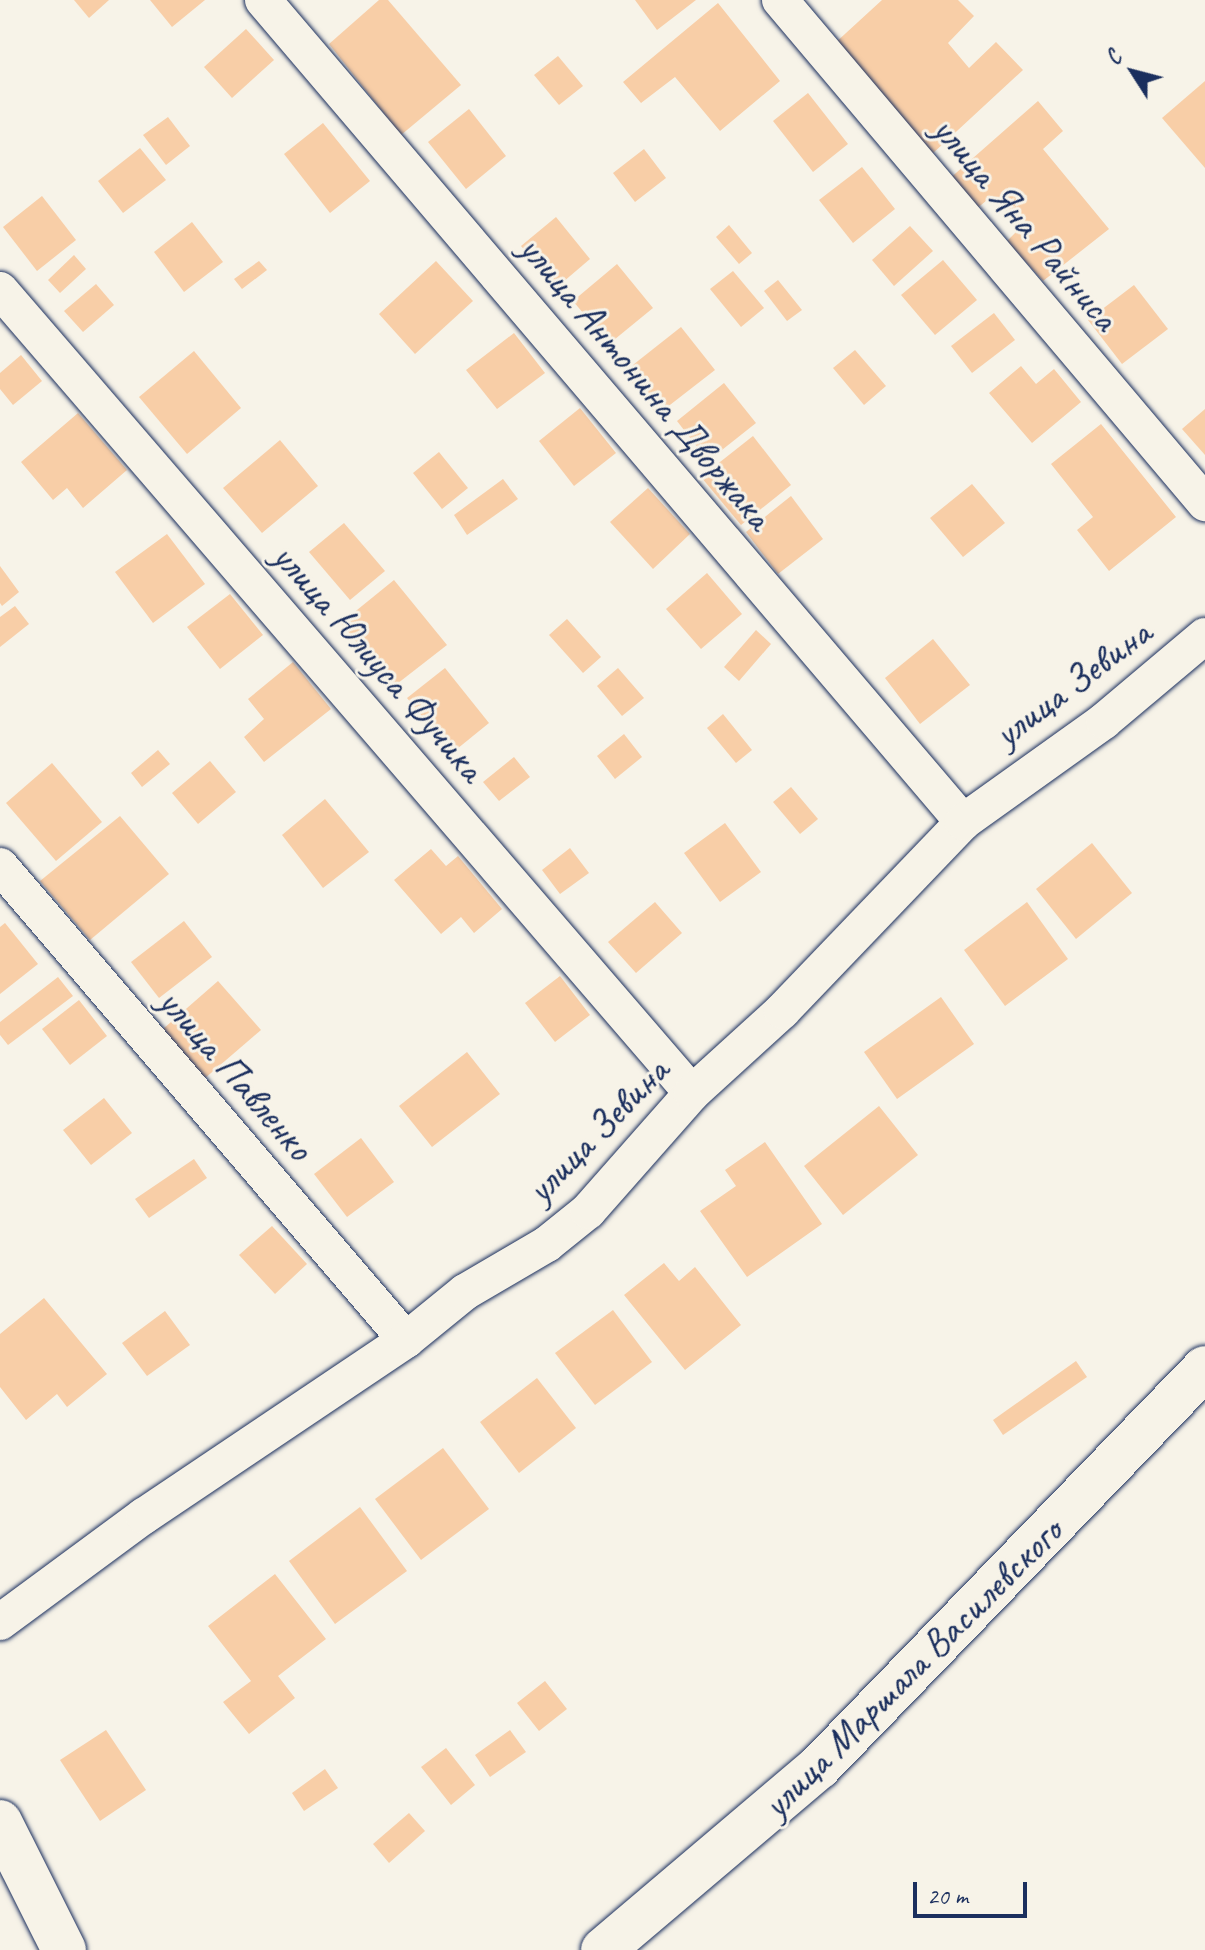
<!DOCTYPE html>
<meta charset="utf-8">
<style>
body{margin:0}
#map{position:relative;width:1205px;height:1950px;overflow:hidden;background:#f7f3e8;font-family:Caveat,sans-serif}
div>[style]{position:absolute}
.building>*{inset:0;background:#f8cea7}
.roads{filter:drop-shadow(0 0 2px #1b2f5e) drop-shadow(0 0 2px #1b2f5e)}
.street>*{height:36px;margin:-18px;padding:0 18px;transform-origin:18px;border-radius:18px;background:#f7f3e8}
.secondary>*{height:44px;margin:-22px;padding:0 22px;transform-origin:22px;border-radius:22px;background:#f7f3e8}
span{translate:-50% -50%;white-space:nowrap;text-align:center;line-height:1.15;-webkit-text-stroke:6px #f7f3e8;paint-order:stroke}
.street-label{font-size:40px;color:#1b2f5e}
.north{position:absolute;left:1093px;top:32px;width:80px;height:80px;-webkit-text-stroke:6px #f7f3e8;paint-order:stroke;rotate:306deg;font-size:22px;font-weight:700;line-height:32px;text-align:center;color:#1b2f5e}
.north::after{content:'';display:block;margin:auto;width:28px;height:36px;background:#1b2f5e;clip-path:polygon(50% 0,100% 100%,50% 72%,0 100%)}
.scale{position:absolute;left:913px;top:1882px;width:114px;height:36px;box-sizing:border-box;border:4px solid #1b2f5e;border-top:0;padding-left:10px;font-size:24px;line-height:28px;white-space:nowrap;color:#1b2f5e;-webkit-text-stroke:6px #f7f3e8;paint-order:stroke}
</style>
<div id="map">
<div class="building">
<i style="clip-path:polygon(74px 0,109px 0,89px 18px)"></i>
<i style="clip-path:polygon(150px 0,205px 0,172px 27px)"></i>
<i style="clip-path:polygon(379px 0,388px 0,461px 85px,401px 135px,329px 44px)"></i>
<i style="clip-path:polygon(635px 0,696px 0,657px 30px)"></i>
<i style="clip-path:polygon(882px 0,958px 0,974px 16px,948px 43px,969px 68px,996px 42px,1023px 70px,931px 155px,834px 44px)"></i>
<i style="clip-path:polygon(718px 3px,780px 81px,720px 131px,675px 77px,641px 103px,623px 82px)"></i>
<i style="clip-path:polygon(246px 29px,274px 60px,232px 98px,204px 67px)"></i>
<i style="clip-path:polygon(558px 56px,583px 86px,559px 105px,534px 75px)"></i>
<i style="clip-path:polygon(1205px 81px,1205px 168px,1162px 118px)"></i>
<i style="clip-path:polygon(808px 93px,848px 144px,813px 172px,773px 121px)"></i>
<i style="clip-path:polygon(1038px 101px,1063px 131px,1043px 149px,1109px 229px,1043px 281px,1007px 241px,1021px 227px,992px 196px,975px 210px,948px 180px)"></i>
<i style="clip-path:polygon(469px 109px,506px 156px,466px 189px,428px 142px)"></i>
<i style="clip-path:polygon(168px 117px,190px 146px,166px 165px,143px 135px)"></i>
<i style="clip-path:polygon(323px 123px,370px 181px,330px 213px,284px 154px)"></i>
<i style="clip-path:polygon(140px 148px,166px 180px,123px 213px,98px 181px)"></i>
<i style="clip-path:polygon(644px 149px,666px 178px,635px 202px,613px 173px)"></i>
<i style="clip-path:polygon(862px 167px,895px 209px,853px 243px,819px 200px)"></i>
<i style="clip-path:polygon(42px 196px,76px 240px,37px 271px,3px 227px)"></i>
<i style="clip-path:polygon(556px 217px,590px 259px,556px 288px,521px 246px)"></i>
<i style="clip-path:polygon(192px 222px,223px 262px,184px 292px,154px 252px)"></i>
<i style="clip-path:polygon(729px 225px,752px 253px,739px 264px,716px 237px)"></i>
<i style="clip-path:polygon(910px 226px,933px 251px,894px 286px,872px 260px)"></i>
<i style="clip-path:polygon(74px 255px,86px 269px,60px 293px,48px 280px)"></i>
<i style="clip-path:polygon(943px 260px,977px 300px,935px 335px,901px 295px)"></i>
<i style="clip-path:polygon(259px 261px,267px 270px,242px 289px,234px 279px)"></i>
<i style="clip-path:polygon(436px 261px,473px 301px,415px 354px,379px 314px)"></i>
<i style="clip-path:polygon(617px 264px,653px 308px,609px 344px,573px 301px)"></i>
<i style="clip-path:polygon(733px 271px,764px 308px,741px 327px,710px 289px)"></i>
<i style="clip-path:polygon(778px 280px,802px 310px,787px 321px,764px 291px)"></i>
<i style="clip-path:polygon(96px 284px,114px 305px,83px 332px,64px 311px)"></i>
<i style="clip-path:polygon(1134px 285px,1168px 329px,1122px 364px,1088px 320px)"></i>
<i style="clip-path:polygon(994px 313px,1015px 340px,972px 373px,951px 346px)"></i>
<i style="clip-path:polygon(681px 327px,715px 370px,657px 415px,624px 372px)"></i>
<i style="clip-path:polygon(514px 333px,545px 373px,497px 409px,466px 370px)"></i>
<i style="clip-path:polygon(855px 350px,886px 386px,864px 405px,833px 368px)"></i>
<i style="clip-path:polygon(194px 351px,241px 408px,187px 454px,139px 397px)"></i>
<i style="clip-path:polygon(21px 355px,42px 381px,13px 405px,0 389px,0 373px)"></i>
<i style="clip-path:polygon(1021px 366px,1036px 384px,1054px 369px,1081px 402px,1032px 443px,989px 393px)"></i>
<i style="clip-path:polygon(724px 383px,756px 423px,708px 461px,677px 421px)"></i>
<i style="clip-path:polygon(580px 408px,616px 453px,574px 486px,539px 441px)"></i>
<i style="clip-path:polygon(1205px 409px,1205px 455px,1182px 429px)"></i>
<i style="clip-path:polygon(78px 413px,127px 470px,83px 508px,67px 488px,53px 500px,21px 462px)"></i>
<i style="clip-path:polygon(1101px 424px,1176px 517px,1109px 571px,1077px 530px,1093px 517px,1051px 464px)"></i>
<i style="clip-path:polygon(753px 436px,791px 485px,741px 525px,701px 477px)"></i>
<i style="clip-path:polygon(280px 440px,318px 486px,262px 533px,223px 488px)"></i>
<i style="clip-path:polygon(439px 452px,468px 488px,442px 509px,413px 473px)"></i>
<i style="clip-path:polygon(503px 479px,518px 499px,467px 535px,454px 515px)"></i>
<i style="clip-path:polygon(972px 484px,1005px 523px,963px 557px,930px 518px)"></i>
<i style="clip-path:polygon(648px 488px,690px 534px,653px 569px,610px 522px)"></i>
<i style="clip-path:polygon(791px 496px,823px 539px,778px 574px,746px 532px)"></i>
<i style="clip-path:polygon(344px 523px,385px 571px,350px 600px,309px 552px)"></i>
<i style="clip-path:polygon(167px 534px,205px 584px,153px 623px,115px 572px)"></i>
<i style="clip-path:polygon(0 566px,19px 592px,2px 606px,0 603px)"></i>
<i style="clip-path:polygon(707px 573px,742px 614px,701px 649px,666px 609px)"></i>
<i style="clip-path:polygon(394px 580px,447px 645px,393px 687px,341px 623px)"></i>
<i style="clip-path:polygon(230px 594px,263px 635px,220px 669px,187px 627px)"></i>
<i style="clip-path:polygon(15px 606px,29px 624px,0 647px,0 617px)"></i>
<i style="clip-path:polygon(567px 619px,601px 657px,583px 673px,549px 635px)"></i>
<i style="clip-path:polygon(756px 630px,771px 644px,739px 681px,724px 667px)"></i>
<i style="clip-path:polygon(933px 639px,970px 685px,920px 724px,885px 678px)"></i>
<i style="clip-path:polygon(293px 662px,331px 709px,264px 762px,244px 737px,264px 719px,248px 699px)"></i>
<i style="clip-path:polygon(445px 668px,489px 723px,452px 753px,407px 698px)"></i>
<i style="clip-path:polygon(618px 668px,644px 698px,622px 716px,597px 686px)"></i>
<i style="clip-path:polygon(723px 714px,752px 750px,736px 763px,707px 728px)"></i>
<i style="clip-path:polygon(624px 734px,642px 757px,615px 779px,597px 756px)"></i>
<i style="clip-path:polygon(158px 750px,170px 764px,142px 787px,131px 773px)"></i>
<i style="clip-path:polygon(514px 757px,530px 777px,499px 801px,483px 782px)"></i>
<i style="clip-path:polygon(210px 761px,236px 792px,198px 824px,172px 793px)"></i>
<i style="clip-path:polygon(52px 763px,102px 822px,56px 861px,6px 803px)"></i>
<i style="clip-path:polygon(791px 787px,818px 819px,800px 834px,773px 802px)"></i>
<i style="clip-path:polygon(325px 799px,369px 852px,323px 888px,282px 835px)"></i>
<i style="clip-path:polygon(120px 816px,169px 874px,90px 940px,40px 881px)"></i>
<i style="clip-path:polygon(725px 823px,761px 872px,720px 902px,684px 853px)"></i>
<i style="clip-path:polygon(1092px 843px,1132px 893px,1076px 939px,1036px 889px)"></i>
<i style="clip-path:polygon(570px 848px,589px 873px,560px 894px,542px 870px)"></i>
<i style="clip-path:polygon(431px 849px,446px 866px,458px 856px,502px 909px,474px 933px,461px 917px,441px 934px,394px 880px)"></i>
<i style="clip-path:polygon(655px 902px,682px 933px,636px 973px,608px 942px)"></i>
<i style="clip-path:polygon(1027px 902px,1068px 959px,1005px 1006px,964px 950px)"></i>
<i style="clip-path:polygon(184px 921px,212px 957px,159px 998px,131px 962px)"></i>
<i style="clip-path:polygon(5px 923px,38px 964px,0 994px,0 927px)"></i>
<i style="clip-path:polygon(560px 976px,590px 1015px,555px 1042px,525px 1003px)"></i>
<i style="clip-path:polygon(58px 977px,73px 996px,8px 1045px,0 1035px,0 1022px)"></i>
<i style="clip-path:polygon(218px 981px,261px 1030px,204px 1079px,163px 1029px)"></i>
<i style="clip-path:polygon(941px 997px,974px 1044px,897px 1099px,864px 1052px)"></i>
<i style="clip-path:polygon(79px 1000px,107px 1036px,70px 1065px,42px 1029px)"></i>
<i style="clip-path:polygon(467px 1052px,500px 1094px,432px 1147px,399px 1106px)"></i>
<i style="clip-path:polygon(104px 1098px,132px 1133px,91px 1165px,63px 1130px)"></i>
<i style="clip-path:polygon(879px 1106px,918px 1155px,843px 1215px,804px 1166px)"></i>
<i style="clip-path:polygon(361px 1138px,394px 1182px,347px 1217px,314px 1174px)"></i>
<i style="clip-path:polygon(765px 1142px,822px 1224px,747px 1277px,700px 1211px,736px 1186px,725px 1170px)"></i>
<i style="clip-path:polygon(194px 1159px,207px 1178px,149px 1218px,135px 1199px)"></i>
<i style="clip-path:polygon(272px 1226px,307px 1264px,275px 1294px,239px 1255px)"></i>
<i style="clip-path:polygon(664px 1263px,679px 1281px,695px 1267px,741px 1325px,685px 1370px,624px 1295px)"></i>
<i style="clip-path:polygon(44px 1298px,107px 1374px,67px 1407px,57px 1394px,26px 1420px,0 1387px,0 1334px)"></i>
<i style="clip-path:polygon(613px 1310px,652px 1362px,595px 1405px,555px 1353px)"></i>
<i style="clip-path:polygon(165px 1311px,190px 1345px,147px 1376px,122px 1343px)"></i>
<i style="clip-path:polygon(1076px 1361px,1087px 1377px,1003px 1435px,993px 1420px)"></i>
<i style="clip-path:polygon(537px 1378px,576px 1428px,519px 1473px,480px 1422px)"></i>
<i style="clip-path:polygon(443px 1448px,489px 1509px,421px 1560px,375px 1499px)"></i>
<i style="clip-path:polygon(360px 1507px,407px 1571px,335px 1624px,289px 1561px)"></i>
<i style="clip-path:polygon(275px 1574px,326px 1639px,278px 1676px,295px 1698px,249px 1734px,223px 1702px,251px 1681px,208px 1626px)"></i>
<i style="clip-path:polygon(545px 1681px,567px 1709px,539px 1731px,517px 1703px)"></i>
<i style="clip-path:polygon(106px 1730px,146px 1790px,100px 1821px,60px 1760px)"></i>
<i style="clip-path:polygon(510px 1730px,526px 1752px,490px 1777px,475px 1755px)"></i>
<i style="clip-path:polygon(446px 1748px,475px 1785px,451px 1805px,421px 1767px)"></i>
<i style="clip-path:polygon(325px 1769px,338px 1788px,304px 1811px,292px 1793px)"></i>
<i style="clip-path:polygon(409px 1813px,425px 1831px,389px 1863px,373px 1844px)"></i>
</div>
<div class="roads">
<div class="street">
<i style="left:263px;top:0;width:1080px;rotate:49.58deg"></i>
<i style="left:780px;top:0;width:659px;rotate:49.8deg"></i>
<i style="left:0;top:290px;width:1060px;rotate:49.25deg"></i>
<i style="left:0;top:866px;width:624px;rotate:49.42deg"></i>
<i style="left:0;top:1622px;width:179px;rotate:-36.4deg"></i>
<i style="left:144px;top:1516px;width:316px;rotate:-33.9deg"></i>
<i style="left:406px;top:1340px;width:76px;rotate:-39.1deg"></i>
<i style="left:465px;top:1292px;width:95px;rotate:-30.3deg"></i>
<i style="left:547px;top:1244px;width:53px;rotate:-38.8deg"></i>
<i style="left:588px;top:1211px;width:157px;rotate:-48.6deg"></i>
<i style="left:692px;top:1093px;width:122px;rotate:-42.3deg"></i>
<i style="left:782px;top:1011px;width:262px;rotate:-46.2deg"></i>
<i style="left:963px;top:822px;width:173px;rotate:-35.6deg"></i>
<i style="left:1104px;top:721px;width:132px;rotate:-40.1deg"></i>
</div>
<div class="secondary">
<i style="left:0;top:1822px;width:143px;rotate:63.4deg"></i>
<i style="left:603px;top:1950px;width:283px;rotate:-40.3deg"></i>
<i style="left:819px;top:1767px;width:555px;rotate:-45.95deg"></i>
</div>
</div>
<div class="street-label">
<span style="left:1026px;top:223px;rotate:50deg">улица Яна Райниса</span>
<span style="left:646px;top:382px;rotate:50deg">улица Антонина Дворжака</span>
<span style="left:379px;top:662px;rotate:49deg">улица Юлиуса Фучика</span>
<span style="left:1072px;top:683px;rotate:-37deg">улица Зевина</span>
<span style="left:236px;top:1074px;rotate:49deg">улица Павленко</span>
<span style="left:597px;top:1130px;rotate:-46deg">улица Зевина</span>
<span style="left:912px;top:1668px;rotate:-45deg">улица Маршала Василевского</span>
</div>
<div class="north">С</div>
<div class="scale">20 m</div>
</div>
